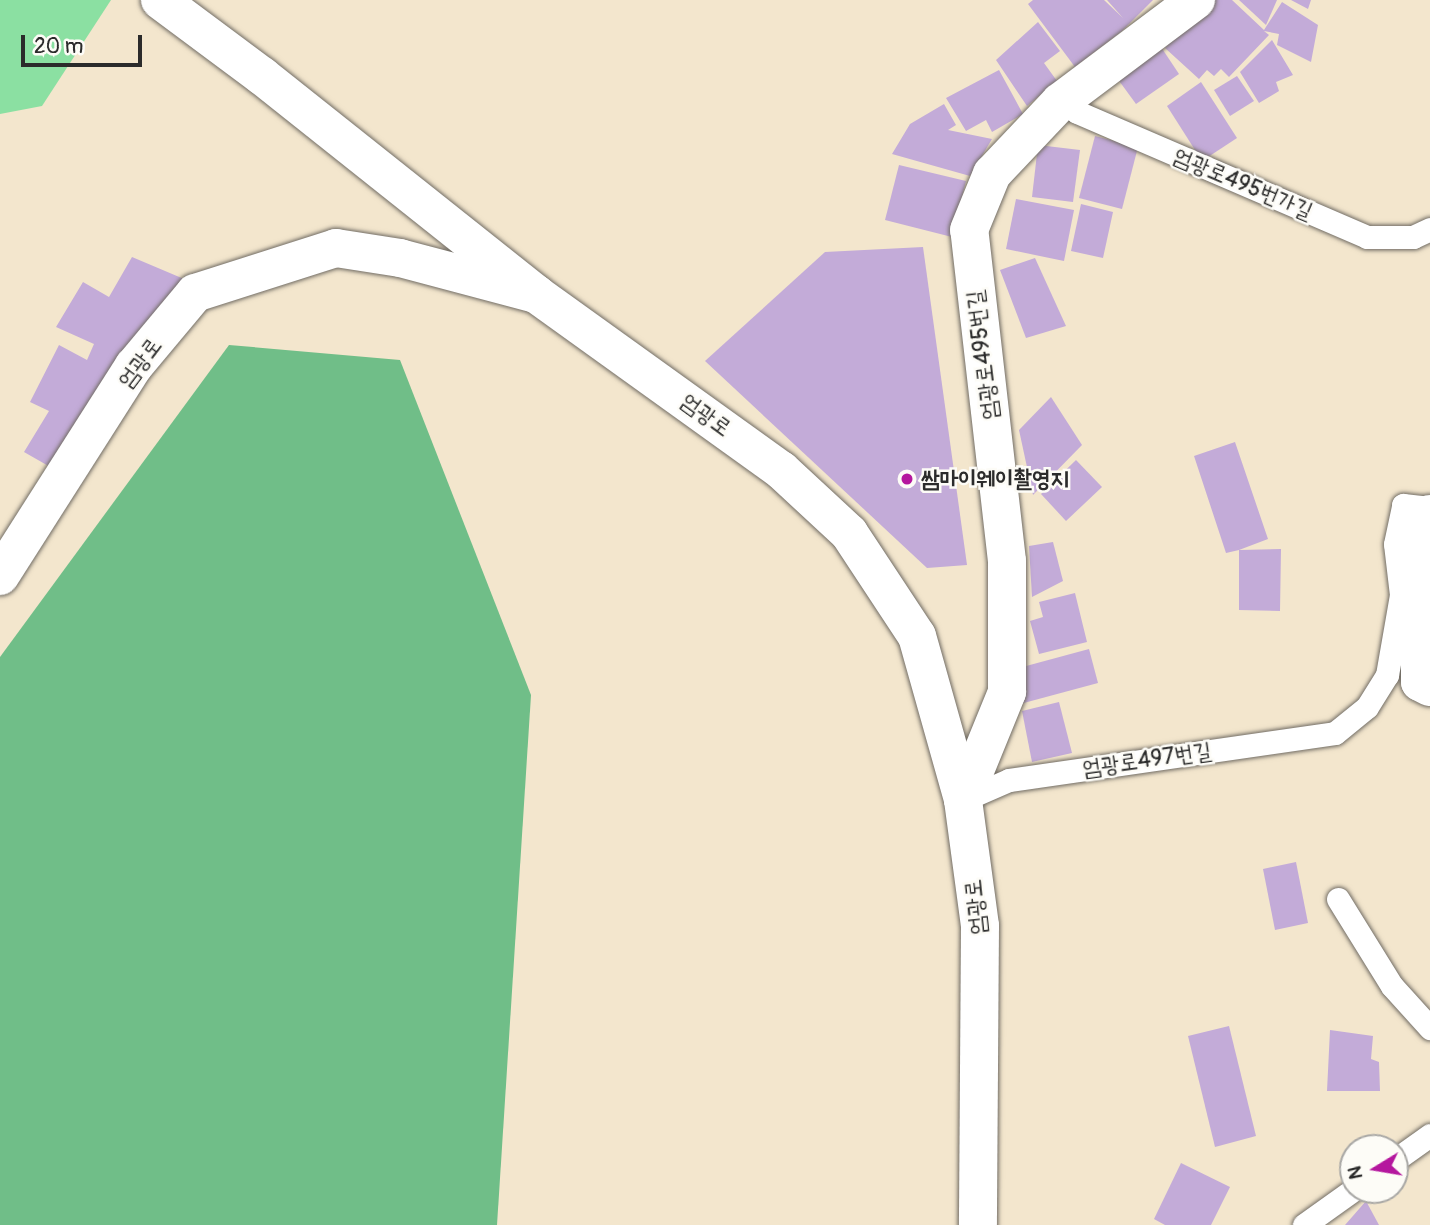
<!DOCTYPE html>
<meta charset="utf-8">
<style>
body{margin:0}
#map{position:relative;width:1430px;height:1225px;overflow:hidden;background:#f3e6cd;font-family:Pangolin,"Poor Story",sans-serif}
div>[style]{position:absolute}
.green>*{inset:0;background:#8be0a2}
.forest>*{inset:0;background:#70be88}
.building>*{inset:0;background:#c3abd8}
.roads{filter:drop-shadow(0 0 2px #716c64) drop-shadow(0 0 2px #716c64)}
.service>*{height:23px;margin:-11.5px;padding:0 11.5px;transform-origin:11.5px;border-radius:11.5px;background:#fff}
.minor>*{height:38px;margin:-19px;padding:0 19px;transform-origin:19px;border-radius:19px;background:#fff}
.secondary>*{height:38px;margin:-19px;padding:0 19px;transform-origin:19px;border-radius:19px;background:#fff}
.dots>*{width:19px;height:19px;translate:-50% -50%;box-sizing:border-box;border:4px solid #fdfcf7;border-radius:50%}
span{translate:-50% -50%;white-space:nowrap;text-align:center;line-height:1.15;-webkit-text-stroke:5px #fdfcf7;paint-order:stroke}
.street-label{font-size:23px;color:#2b2b2b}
.poi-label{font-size:23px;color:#2b2b2b;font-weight:700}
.left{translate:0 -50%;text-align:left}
.north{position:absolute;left:1339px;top:1134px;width:70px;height:70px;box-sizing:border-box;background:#fdfcf7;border:2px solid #a9a8a5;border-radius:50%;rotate:259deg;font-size:19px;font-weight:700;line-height:28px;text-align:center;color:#2b2b2b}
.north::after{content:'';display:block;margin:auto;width:24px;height:32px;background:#b5179e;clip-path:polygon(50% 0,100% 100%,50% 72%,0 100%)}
.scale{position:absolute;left:21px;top:35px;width:121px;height:32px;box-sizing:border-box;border:4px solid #2b2b2b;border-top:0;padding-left:9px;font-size:21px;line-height:24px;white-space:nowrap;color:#2b2b2b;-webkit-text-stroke:5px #fdfcf7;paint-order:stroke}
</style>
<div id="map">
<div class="green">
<i style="clip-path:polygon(0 0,111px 0,42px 106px,0 114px)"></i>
</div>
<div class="forest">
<i style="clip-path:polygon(229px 345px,400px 360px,531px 695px,497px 1225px,0 1225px,0 657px)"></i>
</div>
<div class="building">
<i style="clip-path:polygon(1033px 0,1104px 0,1123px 18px,1107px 0,1153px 0,1122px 31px,1075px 67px,1028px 4px)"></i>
<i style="clip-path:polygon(1211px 0,1232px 0,1264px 30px,1282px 2px,1318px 25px,1311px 62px,1277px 45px,1279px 34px,1264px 31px,1269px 35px,1229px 77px,1221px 69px,1214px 76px,1207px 70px,1199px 79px,1165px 48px)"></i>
<i style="clip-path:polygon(1239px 0,1277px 0,1266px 25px)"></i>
<i style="clip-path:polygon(1291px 0,1311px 0,1308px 9px)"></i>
<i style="clip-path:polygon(1038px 22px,1060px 51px,1044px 63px,1057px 81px,1027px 106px,996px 60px)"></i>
<i style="clip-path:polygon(1272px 40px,1293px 75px,1276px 82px,1279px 91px,1259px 103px,1240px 72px)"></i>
<i style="clip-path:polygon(1161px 47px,1179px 74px,1136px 104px,1117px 78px)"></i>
<i style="clip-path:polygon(999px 70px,1023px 114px,992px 132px,986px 120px,966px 131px,946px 98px)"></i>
<i style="clip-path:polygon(1237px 76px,1254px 101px,1230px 116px,1214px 90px)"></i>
<i style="clip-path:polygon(1201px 82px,1237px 138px,1202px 161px,1167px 106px)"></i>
<i style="clip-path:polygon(944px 104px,956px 125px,948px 130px,992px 139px,970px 176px,892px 154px,910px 124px)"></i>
<i style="clip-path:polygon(1095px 136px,1138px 147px,1122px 209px,1079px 198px)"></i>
<i style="clip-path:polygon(1038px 145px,1080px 150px,1073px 202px,1032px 197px)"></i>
<i style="clip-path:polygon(899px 165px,966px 181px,952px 237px,885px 220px)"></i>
<i style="clip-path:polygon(1016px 199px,1074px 210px,1064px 261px,1006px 249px)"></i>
<i style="clip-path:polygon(1081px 204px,1113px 212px,1103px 258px,1071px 251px)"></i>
<i style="clip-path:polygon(923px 247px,967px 565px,927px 568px,705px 361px,825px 252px)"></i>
<i style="clip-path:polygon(132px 257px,184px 279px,59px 472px,24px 452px,49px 411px,30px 402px,59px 345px,87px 360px,94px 344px,56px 327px,83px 282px,109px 297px)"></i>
<i style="clip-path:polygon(1035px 258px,1066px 326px,1026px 338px,1000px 270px)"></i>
<i style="clip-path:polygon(1051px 397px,1082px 445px,1033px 495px,1019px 430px)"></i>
<i style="clip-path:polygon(1235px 442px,1268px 539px,1239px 550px,1281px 549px,1280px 611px,1239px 610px,1239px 550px,1226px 553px,1194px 456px)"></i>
<i style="clip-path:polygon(1076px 460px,1102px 487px,1066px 521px,1041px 494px)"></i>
<i style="clip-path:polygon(1053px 542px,1063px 581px,1032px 597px,1029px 546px)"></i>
<i style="clip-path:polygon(1075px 593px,1087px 642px,1039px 654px,1030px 621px,1043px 617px,1039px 602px)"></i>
<i style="clip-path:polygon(1089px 649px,1098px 683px,1020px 704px,1011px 670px)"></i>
<i style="clip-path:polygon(1059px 702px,1072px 753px,1032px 762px,1022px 711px)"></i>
<i style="clip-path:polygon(1296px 862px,1308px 923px,1275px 930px,1263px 869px)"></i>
<i style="clip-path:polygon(1229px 1026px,1256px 1136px,1215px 1147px,1188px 1036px)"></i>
<i style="clip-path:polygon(1330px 1030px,1373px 1036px,1371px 1059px,1379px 1062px,1380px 1091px,1327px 1091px)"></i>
<i style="clip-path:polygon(1181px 1163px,1230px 1187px,1211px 1225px,1165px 1225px,1154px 1219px)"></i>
<i style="clip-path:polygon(1366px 1201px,1379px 1225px,1345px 1225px)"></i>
</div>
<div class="roads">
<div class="service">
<i style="left:1070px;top:95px;width:18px;rotate:68deg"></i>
<i style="left:1077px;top:112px;width:316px;rotate:23.3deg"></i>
<i style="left:1367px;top:237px;width:46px"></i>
<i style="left:1413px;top:237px;width:19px;rotate:-25deg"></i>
<i style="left:963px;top:800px;width:50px;rotate:-23.5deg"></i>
<i style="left:1009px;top:780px;width:329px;rotate:-8.2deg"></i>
<i style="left:1335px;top:733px;width:41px;rotate:-39.1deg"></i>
<i style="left:1367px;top:707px;width:38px;rotate:-58deg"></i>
<i style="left:1387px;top:675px;width:81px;rotate:-80.1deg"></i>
<i style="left:1401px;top:595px;width:51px;rotate:-96.7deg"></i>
<i style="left:1395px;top:544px;width:40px;rotate:-78deg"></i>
<i style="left:1403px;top:505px;width:27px;rotate:6deg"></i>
<i style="left:1338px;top:899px;width:102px;rotate:58.2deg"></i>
<i style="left:1392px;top:986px;width:57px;rotate:47.9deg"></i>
<i style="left:1395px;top:1160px;width:43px;rotate:-35.5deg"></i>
<i style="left:1304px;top:1225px;width:60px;rotate:-35.5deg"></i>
</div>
<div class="minor">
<i style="left:160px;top:0;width:127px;rotate:36.7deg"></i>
<i style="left:262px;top:76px;width:350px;rotate:38.5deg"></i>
<i style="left:1430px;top:514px;width:71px;rotate:98.1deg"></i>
<i style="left:1420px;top:584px;width:98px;rotate:90deg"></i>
<i style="left:1420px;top:682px;width:11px;rotate:27deg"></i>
<i style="left:963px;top:800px;width:117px;rotate:-67.8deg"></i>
<i style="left:1007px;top:692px;width:131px;rotate:-90deg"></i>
<i style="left:1007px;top:561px;width:333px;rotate:-96.5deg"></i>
<i style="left:969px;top:230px;width:61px;rotate:-67.7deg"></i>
<i style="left:992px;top:174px;width:99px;rotate:-46.6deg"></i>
<i style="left:1060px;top:102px;width:170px;rotate:-36.9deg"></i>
</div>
<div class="secondary">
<i style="left:0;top:576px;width:249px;rotate:-57.5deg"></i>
<i style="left:134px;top:366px;width:95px;rotate:-50.1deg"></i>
<i style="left:195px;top:293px;width:148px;rotate:-17.7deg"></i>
<i style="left:336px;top:248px;width:65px;rotate:8.9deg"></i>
<i style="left:400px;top:258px;width:141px;rotate:14.8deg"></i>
<i style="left:536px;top:294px;width:302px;rotate:35.7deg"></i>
<i style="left:781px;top:470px;width:93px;rotate:42.8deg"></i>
<i style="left:849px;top:533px;width:123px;rotate:56.6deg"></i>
<i style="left:917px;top:636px;width:170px;rotate:74.3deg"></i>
<i style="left:963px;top:800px;width:127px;rotate:82.3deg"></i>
<i style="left:980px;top:926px;width:299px;rotate:90.4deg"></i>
</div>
</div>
<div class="dots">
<i style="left:907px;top:479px;background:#b5179e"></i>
</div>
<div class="street-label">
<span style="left:1243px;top:184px;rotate:23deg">엄광로495번가길</span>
<span style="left:983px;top:355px;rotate:-97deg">엄광로495번길</span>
<span style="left:140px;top:363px;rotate:-53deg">엄광로</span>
<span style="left:706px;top:415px;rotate:36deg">엄광로</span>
<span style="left:1147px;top:760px;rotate:-8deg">엄광로497번길</span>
<span style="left:976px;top:907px;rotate:-96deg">엄광로</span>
</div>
<div class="poi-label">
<span class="left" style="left:921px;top:479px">쌈마이웨이촬영지</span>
</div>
<div class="north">N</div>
<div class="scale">20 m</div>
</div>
